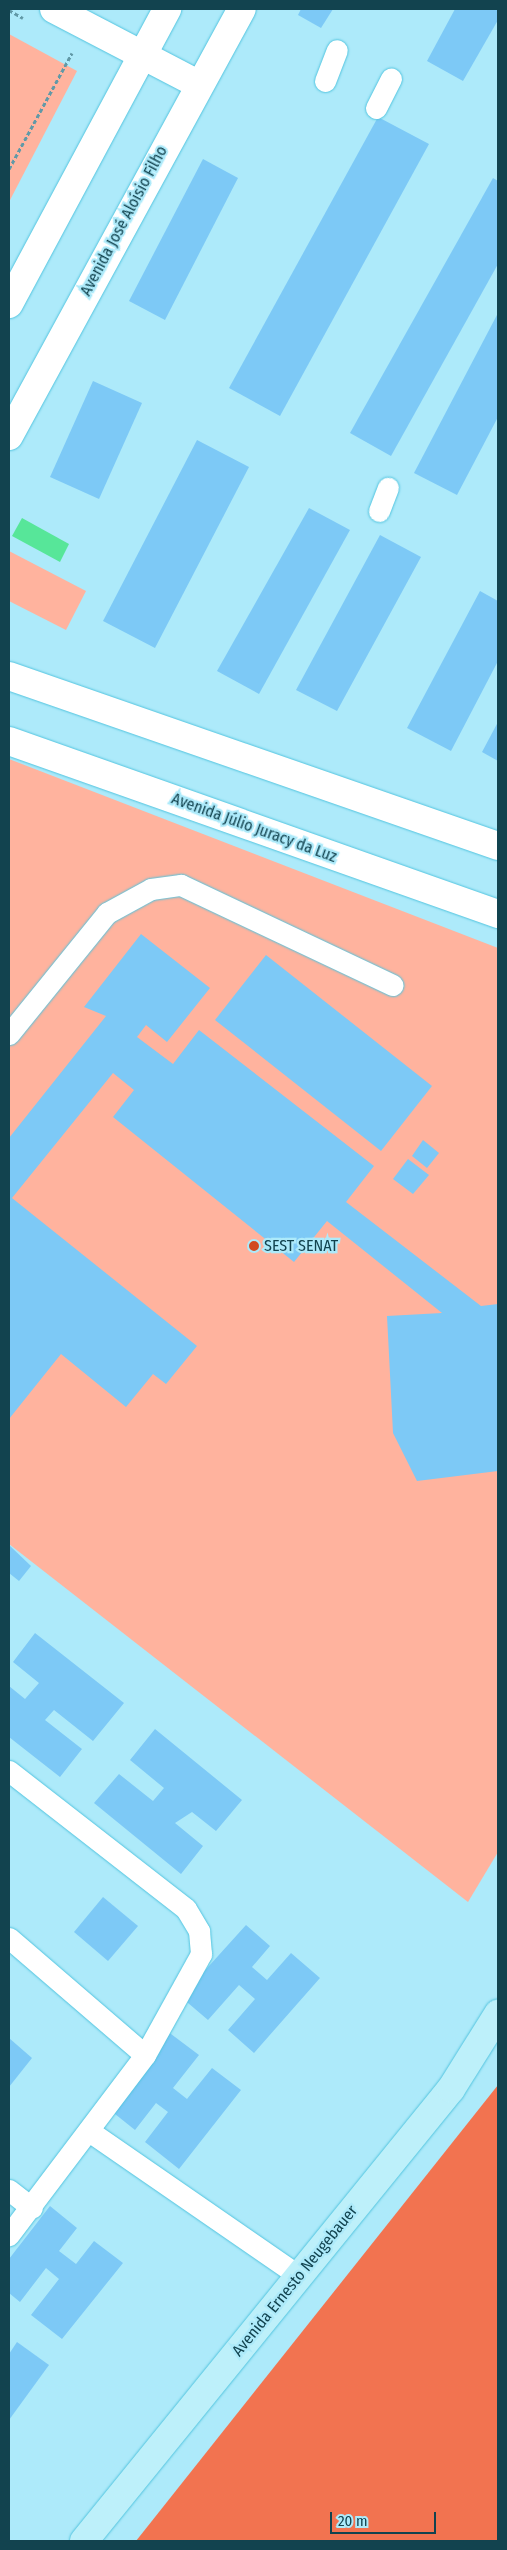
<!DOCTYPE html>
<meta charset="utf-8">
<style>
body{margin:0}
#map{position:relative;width:507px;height:2550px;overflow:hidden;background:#adeafa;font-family:"Fira Sans Condensed",sans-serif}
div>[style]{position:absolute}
.green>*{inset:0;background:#ffb39e}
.forest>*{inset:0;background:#f27350}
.water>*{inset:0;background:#57e699}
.building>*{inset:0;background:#7dc9f6}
.path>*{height:3px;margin-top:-1.5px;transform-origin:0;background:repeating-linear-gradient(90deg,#6199a7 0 4px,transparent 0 6.5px)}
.roads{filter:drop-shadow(0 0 1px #52c4df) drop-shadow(0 0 1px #52c4df)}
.service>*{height:21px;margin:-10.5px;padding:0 10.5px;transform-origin:10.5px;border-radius:10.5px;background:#fff}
.minor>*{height:28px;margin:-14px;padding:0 14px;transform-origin:14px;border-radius:14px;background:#fff}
.tertiary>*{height:28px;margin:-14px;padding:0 14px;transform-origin:14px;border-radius:14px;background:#fff}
.secondary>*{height:28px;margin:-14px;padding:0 14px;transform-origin:14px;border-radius:14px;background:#bdf0fa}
.dots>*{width:14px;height:14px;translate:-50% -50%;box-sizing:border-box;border:2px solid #adeafa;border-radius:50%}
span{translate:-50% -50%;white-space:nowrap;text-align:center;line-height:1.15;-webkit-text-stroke:4.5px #adeafa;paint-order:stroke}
.street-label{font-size:16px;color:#12434f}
.poi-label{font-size:16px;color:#12434f}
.left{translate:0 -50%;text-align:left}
.frame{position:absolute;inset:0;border:10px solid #12434f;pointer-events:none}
.scale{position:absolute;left:330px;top:2512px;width:106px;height:22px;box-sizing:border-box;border:2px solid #12434f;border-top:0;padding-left:6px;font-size:15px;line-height:18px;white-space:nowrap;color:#12434f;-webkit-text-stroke:4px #adeafa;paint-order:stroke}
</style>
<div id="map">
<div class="green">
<div style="clip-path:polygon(9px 34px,77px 71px,9px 202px)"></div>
<div style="clip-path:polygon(9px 551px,86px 591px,66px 630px,9px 601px)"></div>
<div style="clip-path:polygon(9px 759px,498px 948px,498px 1852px,468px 1902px,9px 1544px)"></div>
</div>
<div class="forest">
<div style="clip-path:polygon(498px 2085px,498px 2541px,136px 2541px)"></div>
</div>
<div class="water">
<div style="clip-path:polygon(22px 518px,69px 544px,60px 562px,12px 536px)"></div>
</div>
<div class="building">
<div style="clip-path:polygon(301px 9px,333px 9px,321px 28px,298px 15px)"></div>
<div style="clip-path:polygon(455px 9px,498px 9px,498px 20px,463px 81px,427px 61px)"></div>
<div style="clip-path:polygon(378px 117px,429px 144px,280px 416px,229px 388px)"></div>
<div style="clip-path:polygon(203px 159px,238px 178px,165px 320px,129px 301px)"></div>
<div style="clip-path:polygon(493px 178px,498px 181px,498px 264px,391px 456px,350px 433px)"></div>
<div style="clip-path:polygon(498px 313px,498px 417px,457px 495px,414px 473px)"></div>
<div style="clip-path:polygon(93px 381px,142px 403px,99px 499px,50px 477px)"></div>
<div style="clip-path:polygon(197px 440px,249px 467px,155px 648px,103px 621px)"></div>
<div style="clip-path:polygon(309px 508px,350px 530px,259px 694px,217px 671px)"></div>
<div style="clip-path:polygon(380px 535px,421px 557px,337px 711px,296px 690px)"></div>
<div style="clip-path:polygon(480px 591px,498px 601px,498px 661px,451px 751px,407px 728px)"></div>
<div style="clip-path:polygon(498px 722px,498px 761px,482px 752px)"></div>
<div style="clip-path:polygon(141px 934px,210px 988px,167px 1042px,146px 1025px,137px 1037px,173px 1064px,199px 1030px,374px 1166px,346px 1202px,481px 1306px,498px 1304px,498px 1471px,417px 1481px,393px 1433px,387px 1316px,442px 1313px,327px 1221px,294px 1262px,113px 1117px,134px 1090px,113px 1073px,12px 1198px,197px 1346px,166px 1384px,153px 1374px,126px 1407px,61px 1354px,9px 1419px,9px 1138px,106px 1016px,84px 1007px)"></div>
<div style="clip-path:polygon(266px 955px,432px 1086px,381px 1151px,215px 1020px)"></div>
<div style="clip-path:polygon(423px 1140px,439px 1153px,427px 1168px,412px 1156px)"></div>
<div style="clip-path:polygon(408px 1159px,429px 1175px,413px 1194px,393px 1179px)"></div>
<div style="clip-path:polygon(9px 1545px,31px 1566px,19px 1581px,9px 1573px)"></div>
<div style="clip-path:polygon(35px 1633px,124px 1703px,93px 1741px,54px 1710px,45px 1720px,82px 1749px,60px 1777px,9px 1737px,9px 1686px,25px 1699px,39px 1683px,13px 1662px)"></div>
<div style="clip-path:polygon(155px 1729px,242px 1800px,216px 1831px,192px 1812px,175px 1823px,203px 1846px,181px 1874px,94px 1803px,119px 1774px,153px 1801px,164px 1788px,130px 1760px)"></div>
<div style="clip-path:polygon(103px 1897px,138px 1926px,108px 1961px,74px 1932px)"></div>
<div style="clip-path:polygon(246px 1925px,270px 1946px,252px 1967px,267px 1980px,291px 1953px,320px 1978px,254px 2053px,228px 2030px,255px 1999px,239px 1985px,208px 2020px,181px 1997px)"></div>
<div style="clip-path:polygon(167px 2031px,199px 2055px,173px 2088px,187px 2099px,212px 2068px,241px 2090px,179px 2169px,145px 2142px,168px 2112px,156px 2103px,135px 2130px,110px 2110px)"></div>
<div style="clip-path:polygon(9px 2038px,32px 2058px,9px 2087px)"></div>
<div style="clip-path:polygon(50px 2206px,77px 2228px,59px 2251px,76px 2264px,94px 2241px,123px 2263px,62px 2339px,31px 2315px,59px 2279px,46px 2268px,20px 2302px,9px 2293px,9px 2259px)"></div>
<div style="clip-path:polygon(17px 2342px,49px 2365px,9px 2420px,9px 2354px)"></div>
</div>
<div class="path">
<div style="left:9px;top:10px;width:16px;rotate:30deg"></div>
<div style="left:9px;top:169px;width:132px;rotate:-61.5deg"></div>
</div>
<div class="roads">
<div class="service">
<div style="left:325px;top:81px;width:33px;rotate:-69deg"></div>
<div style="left:376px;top:108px;width:33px;rotate:-63deg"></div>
<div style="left:379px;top:511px;width:25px;rotate:-69deg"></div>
<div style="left:9px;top:1034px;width:156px;rotate:-51deg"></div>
<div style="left:107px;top:913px;width:50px;rotate:-28.6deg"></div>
<div style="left:151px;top:889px;width:30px;rotate:-8deg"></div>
<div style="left:181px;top:885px;width:234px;rotate:25.3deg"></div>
<div style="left:9px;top:1771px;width:224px;rotate:37.9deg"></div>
<div style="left:186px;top:1909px;width:26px;rotate:59deg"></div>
<div style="left:199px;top:1931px;width:23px;rotate:85deg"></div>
<div style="left:201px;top:1954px;width:115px;rotate:119deg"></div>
<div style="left:145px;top:2055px;width:226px;rotate:127.1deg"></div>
<div style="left:9px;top:1938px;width:179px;rotate:40.7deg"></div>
<div style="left:89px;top:2131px;width:255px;rotate:34.6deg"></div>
<div style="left:9px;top:2190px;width:29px;rotate:38deg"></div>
</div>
<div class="minor">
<div style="left:54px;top:9px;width:162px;rotate:27.5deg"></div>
</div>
<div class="tertiary">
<div style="left:9px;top:304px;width:335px;rotate:-61.8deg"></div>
<div style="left:9px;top:436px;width:486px;rotate:-61.4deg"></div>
<div style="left:9px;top:676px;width:518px;rotate:19.17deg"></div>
<div style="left:9px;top:741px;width:519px;rotate:19.48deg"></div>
</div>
<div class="secondary">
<div style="left:84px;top:2541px;width:582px;rotate:-50.93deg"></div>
<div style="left:451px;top:2089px;width:89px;rotate:-57.9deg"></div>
</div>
</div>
<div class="dots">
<div style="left:254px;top:1246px;background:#d24921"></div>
</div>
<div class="street-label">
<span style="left:124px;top:221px;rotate:-62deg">Avenida José Aloísio Filho</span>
<span style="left:254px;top:828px;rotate:20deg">Avenida Júlio Juracy da Luz</span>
<span style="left:295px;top:2281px;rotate:-51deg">Avenida Ernesto Neugebauer</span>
</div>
<div class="poi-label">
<span class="left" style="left:264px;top:1246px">SEST SENAT</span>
</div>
<div class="frame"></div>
<div class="scale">20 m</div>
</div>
